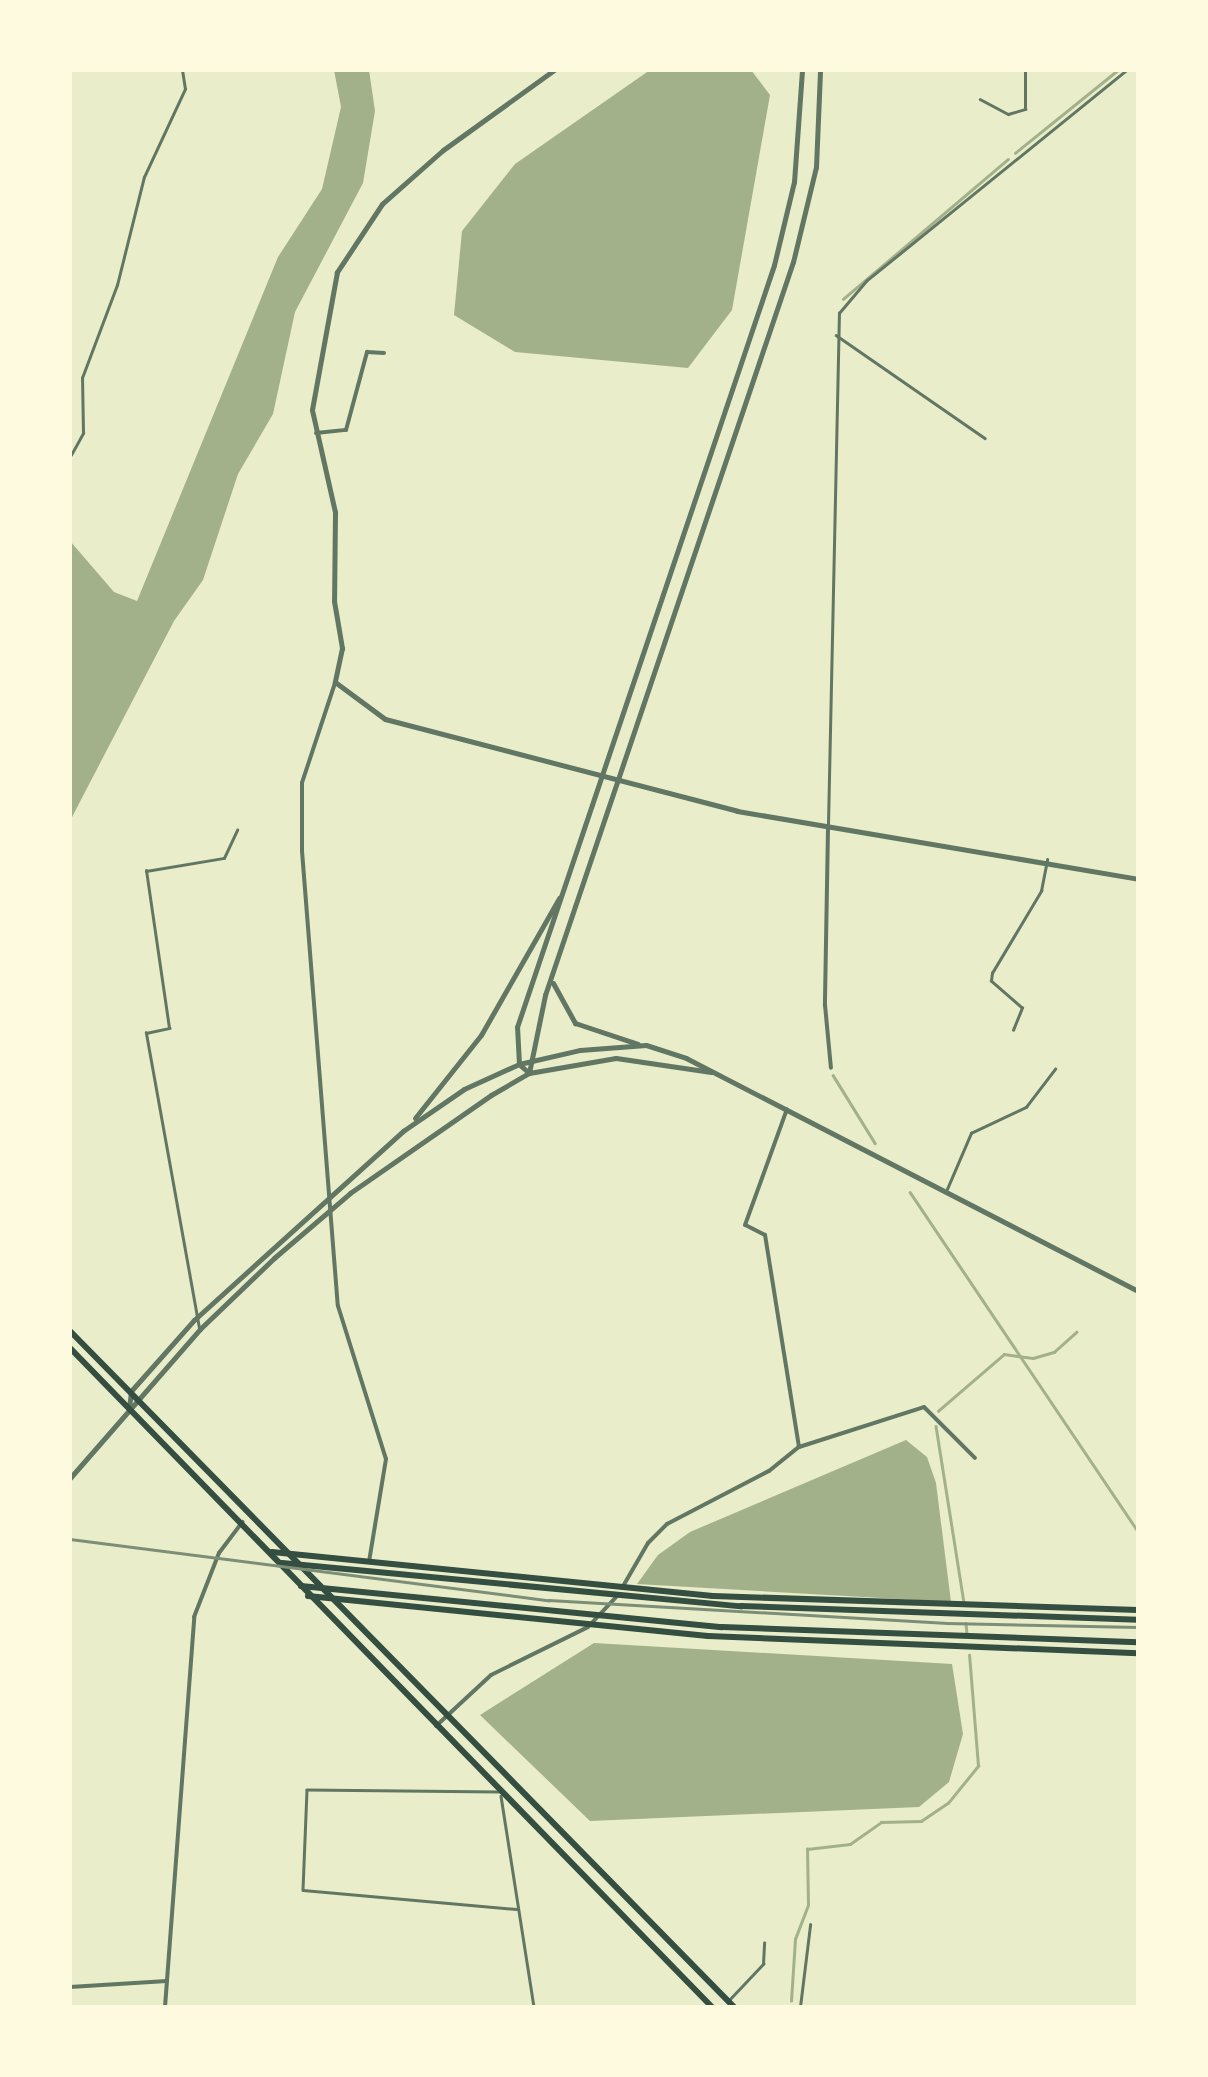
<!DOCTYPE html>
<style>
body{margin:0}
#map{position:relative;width:1208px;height:2077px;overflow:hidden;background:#e9edc9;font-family:Montserrat,sans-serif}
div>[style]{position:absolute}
.water>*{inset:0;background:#a3b18a}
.stream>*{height:2.5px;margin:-1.25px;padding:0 1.25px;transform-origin:1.25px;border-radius:1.25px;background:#a3b18a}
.service>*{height:2.5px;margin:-1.25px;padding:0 1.25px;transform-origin:1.25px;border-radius:1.25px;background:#617663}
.minor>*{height:4px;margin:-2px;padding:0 2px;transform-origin:2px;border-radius:2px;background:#617663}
.tertiary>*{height:5px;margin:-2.5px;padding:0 2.5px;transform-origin:2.5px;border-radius:2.5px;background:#617663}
.primary>*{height:6px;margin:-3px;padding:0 3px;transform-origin:3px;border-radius:3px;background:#344e41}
.rail>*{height:2.5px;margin:-1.25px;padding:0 1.25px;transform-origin:1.25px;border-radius:1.25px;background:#7c8e77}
span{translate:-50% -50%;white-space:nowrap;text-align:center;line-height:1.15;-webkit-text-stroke:8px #fefae0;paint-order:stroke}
.frame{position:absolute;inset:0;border:72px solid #fefae0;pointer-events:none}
</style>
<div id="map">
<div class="water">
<div style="clip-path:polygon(334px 70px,369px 70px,375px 111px,363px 183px,295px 312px,273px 414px,238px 474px,203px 580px,174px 621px,70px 821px,70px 541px,114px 592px,137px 601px,278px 257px,322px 189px,341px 107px)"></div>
<div style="clip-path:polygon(650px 70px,751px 70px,770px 95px,732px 310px,688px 368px,515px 352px,454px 315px,462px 231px,515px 164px)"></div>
<div style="clip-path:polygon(906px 1440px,927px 1457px,936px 1483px,951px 1602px,637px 1584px,658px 1555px,690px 1532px)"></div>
<div style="clip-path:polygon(594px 1643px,952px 1664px,963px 1734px,949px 1782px,919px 1807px,590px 1821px,480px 1715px)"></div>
</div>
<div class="stream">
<div style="left:1015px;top:153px;width:132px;rotate:-38.9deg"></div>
<div style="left:843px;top:299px;width:216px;rotate:-40.3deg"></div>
<div style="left:833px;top:1075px;width:80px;rotate:58.3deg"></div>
<div style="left:910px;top:1192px;width:409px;rotate:56.1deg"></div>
<div style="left:938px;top:1411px;width:87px;rotate:-40.8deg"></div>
<div style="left:1004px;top:1354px;width:29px;rotate:8deg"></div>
<div style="left:1033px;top:1358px;width:22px;rotate:-16deg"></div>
<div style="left:1054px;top:1352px;width:30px;rotate:-42deg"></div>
<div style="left:936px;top:1426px;width:178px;rotate:81deg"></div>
<div style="left:966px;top:1623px;width:11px;rotate:85deg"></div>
<div style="left:791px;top:2001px;width:62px;rotate:-86.3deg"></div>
<div style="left:795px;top:1939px;width:36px;rotate:-69deg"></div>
<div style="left:808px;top:1905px;width:56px;rotate:-91deg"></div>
<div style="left:807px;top:1849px;width:43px;rotate:-6.6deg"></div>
<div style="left:850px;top:1844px;width:38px;rotate:-35deg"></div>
<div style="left:881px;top:1822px;width:40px;rotate:-1.4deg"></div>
<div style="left:921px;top:1821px;width:32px;rotate:-34deg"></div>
<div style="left:948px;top:1803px;width:48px;rotate:-51deg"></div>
<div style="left:978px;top:1766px;width:111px;rotate:-94.6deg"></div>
</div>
<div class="service">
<div style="left:980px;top:99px;width:32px;rotate:28deg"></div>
<div style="left:1008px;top:114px;width:18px;rotate:-16deg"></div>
<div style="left:1025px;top:109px;width:39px;rotate:-90deg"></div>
<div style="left:836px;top:335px;width:181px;rotate:34.7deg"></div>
<div style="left:71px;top:455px;width:25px;rotate:-61deg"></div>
<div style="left:83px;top:433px;width:55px;rotate:-91deg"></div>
<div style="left:82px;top:378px;width:99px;rotate:-69.4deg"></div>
<div style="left:117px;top:285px;width:111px;rotate:-76deg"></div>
<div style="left:144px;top:177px;width:97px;rotate:-65deg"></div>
<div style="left:185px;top:89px;width:19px;rotate:-99deg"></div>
<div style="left:828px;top:824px;width:511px;rotate:-88.77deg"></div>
<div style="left:839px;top:313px;width:42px;rotate:-49.8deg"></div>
<div style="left:866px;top:281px;width:336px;rotate:-39deg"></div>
<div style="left:1013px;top:1030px;width:24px;rotate:-68deg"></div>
<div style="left:1022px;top:1008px;width:41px;rotate:-138.9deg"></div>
<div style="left:991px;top:981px;width:8px;rotate:-83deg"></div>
<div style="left:992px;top:973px;width:96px;rotate:-59.1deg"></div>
<div style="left:1041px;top:891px;width:32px;rotate:-79deg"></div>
<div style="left:947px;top:1189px;width:61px;rotate:-66.8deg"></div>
<div style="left:971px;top:1133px;width:61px;rotate:-25.3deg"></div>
<div style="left:1026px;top:1107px;width:48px;rotate:-52.7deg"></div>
<div style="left:199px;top:1328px;width:300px;rotate:-100.2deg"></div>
<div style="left:146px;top:1033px;width:24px;rotate:-12deg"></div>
<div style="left:169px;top:1028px;width:159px;rotate:-98.3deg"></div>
<div style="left:146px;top:871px;width:79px;rotate:-9.5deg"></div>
<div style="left:224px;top:858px;width:31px;rotate:-65deg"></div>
<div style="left:499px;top:1792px;width:192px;rotate:-179.4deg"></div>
<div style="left:307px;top:1790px;width:100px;rotate:92.3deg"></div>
<div style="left:303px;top:1890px;width:214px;rotate:5.1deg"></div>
<div style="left:501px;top:1796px;width:214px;rotate:81.1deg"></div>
<div style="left:729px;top:2000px;width:50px;rotate:-46.6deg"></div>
<div style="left:763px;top:1964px;width:21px;rotate:-87deg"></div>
<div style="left:800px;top:2007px;width:83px;rotate:-83deg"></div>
</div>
<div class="minor">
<div style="left:316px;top:433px;width:30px;rotate:-6deg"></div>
<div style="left:346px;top:430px;width:81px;rotate:-74.9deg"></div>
<div style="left:367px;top:352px;width:17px;rotate:3deg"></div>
<div style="left:335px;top:683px;width:105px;rotate:108.3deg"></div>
<div style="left:302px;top:783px;width:68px;rotate:90deg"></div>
<div style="left:302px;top:851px;width:456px;rotate:85.5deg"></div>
<div style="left:338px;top:1306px;width:160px;rotate:72.6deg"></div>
<div style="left:386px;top:1459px;width:104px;rotate:99.4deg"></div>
<div style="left:828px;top:828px;width:177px;rotate:91deg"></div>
<div style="left:825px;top:1005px;width:63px;rotate:84.6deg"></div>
<div style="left:799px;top:1447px;width:131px;rotate:-17.7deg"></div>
<div style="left:924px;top:1407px;width:72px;rotate:45deg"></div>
<div style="left:622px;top:1588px;width:52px;rotate:-60deg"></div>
<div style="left:648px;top:1543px;width:27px;rotate:-45deg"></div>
<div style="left:667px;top:1524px;width:115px;rotate:-27.5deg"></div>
<div style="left:769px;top:1471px;width:38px;rotate:-39deg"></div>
<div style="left:799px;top:1447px;width:215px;rotate:-99.1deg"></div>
<div style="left:765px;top:1235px;width:22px;rotate:-153deg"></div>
<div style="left:745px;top:1225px;width:123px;rotate:-70.1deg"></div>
<div style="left:436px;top:1726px;width:75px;rotate:-42.8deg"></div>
<div style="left:491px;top:1675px;width:108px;rotate:-26.3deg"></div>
<div style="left:588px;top:1627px;width:42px;rotate:-46.9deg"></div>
<div style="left:70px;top:1987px;width:97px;rotate:-3.5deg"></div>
<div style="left:165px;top:2007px;width:391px;rotate:-85.7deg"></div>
<div style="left:194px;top:1617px;width:69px;rotate:-68.7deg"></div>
<div style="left:219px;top:1553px;width:39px;rotate:-53deg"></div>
</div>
<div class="tertiary">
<div style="left:554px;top:70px;width:137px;rotate:144.2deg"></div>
<div style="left:443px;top:150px;width:81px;rotate:138.5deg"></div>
<div style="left:382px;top:204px;width:82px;rotate:123.5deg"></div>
<div style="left:337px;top:272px;width:140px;rotate:100.3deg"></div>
<div style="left:312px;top:410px;width:105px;rotate:77.3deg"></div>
<div style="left:335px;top:512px;width:89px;rotate:90.6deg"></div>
<div style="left:334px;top:601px;width:48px;rotate:80.3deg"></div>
<div style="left:342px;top:648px;width:35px;rotate:102deg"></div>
<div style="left:335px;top:682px;width:62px;rotate:36.5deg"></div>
<div style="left:385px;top:719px;width:364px;rotate:14.6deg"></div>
<div style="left:737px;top:811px;width:407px;rotate:9.6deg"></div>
<div style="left:553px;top:983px;width:46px;rotate:61.2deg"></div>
<div style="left:575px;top:1023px;width:66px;rotate:18.4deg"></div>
<div style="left:529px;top:1073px;width:13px;rotate:-138deg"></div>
<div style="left:519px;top:1064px;width:37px;rotate:-93deg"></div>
<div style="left:517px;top:1027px;width:804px;rotate:-71.36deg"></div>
<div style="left:774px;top:265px;width:85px;rotate:-76.5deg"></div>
<div style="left:794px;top:182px;width:112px;rotate:-85.9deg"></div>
<div style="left:529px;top:1073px;width:80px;rotate:-78.4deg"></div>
<div style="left:545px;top:995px;width:774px;rotate:-71.31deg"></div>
<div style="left:793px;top:262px;width:98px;rotate:-76.4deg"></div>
<div style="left:816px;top:167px;width:97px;rotate:-87.6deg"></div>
<div style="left:415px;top:1118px;width:106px;rotate:-51.5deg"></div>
<div style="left:481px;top:1035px;width:158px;rotate:-60.3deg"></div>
<div style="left:129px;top:1408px;width:17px;rotate:-83deg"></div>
<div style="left:131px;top:1391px;width:95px;rotate:-48.4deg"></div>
<div style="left:194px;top:1320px;width:282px;rotate:-42.1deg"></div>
<div style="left:403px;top:1131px;width:74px;rotate:-34.5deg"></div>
<div style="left:464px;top:1089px;width:60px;rotate:-24.4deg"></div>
<div style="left:519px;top:1064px;width:63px;rotate:-12.9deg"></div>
<div style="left:580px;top:1050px;width:66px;rotate:-4.3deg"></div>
<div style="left:646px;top:1045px;width:42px;rotate:18deg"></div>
<div style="left:686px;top:1058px;width:509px;rotate:27.27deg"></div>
<div style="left:70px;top:1478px;width:198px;rotate:-48.9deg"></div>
<div style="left:200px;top:1329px;width:103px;rotate:-43.8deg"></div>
<div style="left:274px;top:1258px;width:100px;rotate:-40.5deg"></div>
<div style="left:350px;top:1193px;width:172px;rotate:-34.8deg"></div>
<div style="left:491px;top:1095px;width:44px;rotate:-30.1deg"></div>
<div style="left:529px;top:1073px;width:88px;rotate:-9.8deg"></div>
<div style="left:616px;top:1058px;width:96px;rotate:8.4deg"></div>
</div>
<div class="primary">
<div style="left:70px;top:1331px;width:948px;rotate:45.51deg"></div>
<div style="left:70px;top:1348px;width:920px;rotate:45.75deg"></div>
<div style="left:272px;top:1552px;width:443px;rotate:5.7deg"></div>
<div style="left:713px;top:1596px;width:425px;rotate:1.9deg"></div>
<div style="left:282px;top:1563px;width:461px;rotate:5.4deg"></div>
<div style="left:741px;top:1606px;width:397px;rotate:2deg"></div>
<div style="left:301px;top:1586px;width:423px;rotate:5.6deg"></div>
<div style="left:722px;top:1627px;width:416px;rotate:2.1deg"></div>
<div style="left:308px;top:1596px;width:402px;rotate:5.7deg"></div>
<div style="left:708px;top:1636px;width:430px;rotate:2.3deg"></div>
</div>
<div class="rail">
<div style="left:70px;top:1539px;width:483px;rotate:7.3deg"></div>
<div style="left:549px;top:1600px;width:399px;rotate:3.3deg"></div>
<div style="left:947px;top:1623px;width:191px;rotate:1.2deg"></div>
</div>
<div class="frame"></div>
</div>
